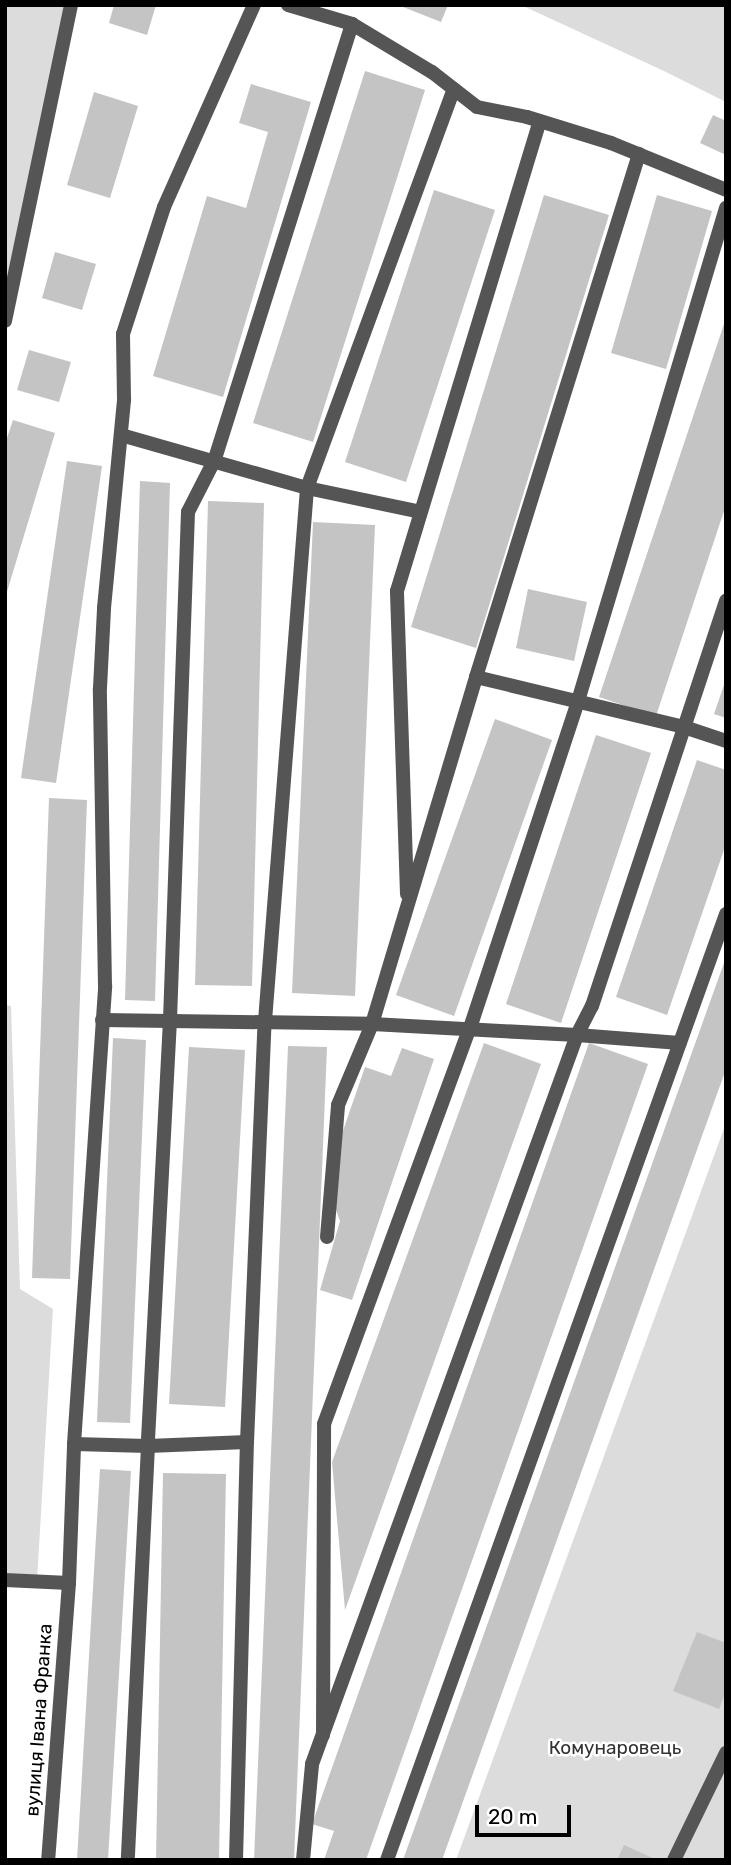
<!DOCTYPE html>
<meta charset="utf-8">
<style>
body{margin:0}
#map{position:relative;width:731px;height:1865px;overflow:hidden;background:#fff;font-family:Rubik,sans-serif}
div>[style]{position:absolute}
.green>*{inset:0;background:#dcdcdc}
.building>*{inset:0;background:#c4c4c4}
.lane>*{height:14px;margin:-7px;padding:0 7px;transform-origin:7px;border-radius:7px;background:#555}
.street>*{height:14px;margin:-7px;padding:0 7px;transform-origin:7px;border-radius:7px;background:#555}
span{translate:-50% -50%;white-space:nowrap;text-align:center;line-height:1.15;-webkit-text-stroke:5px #fff;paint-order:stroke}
.street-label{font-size:19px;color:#000}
.park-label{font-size:19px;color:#333}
.frame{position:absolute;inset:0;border:7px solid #000;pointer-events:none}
.scale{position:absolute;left:475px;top:1805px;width:96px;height:32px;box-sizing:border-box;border:4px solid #000;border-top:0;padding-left:9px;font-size:21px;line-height:24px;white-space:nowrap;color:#000;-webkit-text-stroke:5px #fff;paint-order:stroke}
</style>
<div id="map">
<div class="green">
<div style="clip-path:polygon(5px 5px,74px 5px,5px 325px)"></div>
<div style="clip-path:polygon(521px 5px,726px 5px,726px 102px,664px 71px)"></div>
<div style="clip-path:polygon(5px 1005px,11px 1006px,20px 1289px,53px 1309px,37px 1581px,5px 1580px)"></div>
<div style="clip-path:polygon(726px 1123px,726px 1860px,456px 1860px)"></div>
</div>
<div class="building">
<div style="clip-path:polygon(114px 5px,156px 5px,147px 35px,109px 23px)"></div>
<div style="clip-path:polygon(398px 5px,448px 5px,441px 22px)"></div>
<div style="clip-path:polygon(365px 71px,425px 90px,313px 442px,253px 423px)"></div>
<div style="clip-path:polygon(251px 84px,311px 102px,223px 397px,153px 376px,207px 196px,246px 208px,268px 132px,239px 123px)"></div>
<div style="clip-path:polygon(94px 92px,138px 106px,110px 198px,67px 185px)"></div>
<div style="clip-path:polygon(713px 115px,726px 121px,726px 155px,700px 143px)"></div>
<div style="clip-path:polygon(434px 190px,495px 210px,406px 482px,345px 462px)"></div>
<div style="clip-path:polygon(544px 195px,609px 215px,476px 648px,411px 627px)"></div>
<div style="clip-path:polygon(657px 195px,712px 211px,666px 369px,611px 353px)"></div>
<div style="clip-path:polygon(55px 252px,96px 264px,82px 310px,42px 298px)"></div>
<div style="clip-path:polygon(726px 318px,726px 505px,656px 716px,599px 697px)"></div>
<div style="clip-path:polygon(29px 350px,71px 362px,59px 402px,17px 390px)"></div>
<div style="clip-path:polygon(13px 420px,55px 433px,6px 595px,5px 444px)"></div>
<div style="clip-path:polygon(67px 461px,102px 466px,56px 783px,21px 778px)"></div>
<div style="clip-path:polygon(140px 481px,170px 483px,155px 1001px,125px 1000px)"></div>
<div style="clip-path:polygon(208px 501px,264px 503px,252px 986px,195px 985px)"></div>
<div style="clip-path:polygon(313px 522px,375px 525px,355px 996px,292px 993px)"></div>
<div style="clip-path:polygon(528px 589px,587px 602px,574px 661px,516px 648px)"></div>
<div style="clip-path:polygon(725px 682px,726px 682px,726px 718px,714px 714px)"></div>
<div style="clip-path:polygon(495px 719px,552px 740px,454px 1016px,396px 995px)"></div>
<div style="clip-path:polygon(596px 735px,651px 753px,561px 1023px,506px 1004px)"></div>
<div style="clip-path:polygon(697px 760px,726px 770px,726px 844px,667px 1015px,616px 997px)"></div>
<div style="clip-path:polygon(49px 798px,87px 800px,70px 1279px,32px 1278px)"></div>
<div style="clip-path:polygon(725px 960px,726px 1069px,442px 1860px,403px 1860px)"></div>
<div style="clip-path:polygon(113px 1038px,146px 1040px,130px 1423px,97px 1422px)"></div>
<div style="clip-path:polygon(484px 1043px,541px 1064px,345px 1610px,332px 1462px)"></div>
<div style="clip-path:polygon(589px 1043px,648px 1064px,366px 1860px,324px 1860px,334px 1831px,312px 1824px)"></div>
<div style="clip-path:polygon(288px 1046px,327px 1047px,294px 1860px,254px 1860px)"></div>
<div style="clip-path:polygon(189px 1047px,245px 1050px,225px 1407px,169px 1404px)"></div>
<div style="clip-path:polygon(402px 1048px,434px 1059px,352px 1300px,320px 1290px,340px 1221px,332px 1199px,336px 1151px,365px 1067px,391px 1076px)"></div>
<div style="clip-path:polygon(100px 1469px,131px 1471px,108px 1860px,77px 1860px)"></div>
<div style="clip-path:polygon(163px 1473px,226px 1474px,219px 1860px,156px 1860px)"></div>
<div style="clip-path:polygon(697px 1632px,726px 1643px,726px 1691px,719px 1709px,673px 1691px)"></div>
<div style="clip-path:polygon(624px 1845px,657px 1860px,617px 1860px)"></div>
</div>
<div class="lane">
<div style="left:288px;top:5px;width:67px;rotate:16.5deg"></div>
<div style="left:352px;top:24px;width:93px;rotate:31deg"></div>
<div style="left:432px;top:72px;width:57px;rotate:37.9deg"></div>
<div style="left:477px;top:107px;width:51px;rotate:11.3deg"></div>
<div style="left:527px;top:117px;width:88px;rotate:17.2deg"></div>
<div style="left:611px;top:143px;width:124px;rotate:22.2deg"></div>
<div style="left:352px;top:24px;width:458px;rotate:107.5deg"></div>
<div style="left:214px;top:461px;width:57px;rotate:117deg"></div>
<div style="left:188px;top:512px;width:508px;rotate:92.03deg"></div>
<div style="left:170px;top:1020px;width:427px;rotate:93deg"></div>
<div style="left:148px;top:1446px;width:99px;rotate:-2.3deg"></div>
<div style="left:247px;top:1442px;width:421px;rotate:-87.6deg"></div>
<div style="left:265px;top:1021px;width:535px;rotate:-85.49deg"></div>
<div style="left:307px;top:488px;width:425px;rotate:-69.8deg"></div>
<div style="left:5px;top:321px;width:323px;rotate:-78.2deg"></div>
<div style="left:121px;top:435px;width:193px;rotate:15.9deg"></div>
<div style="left:307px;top:488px;width:116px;rotate:11.9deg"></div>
<div style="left:476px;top:677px;width:548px;rotate:-72.69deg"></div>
<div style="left:407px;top:894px;width:303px;rotate:-91.9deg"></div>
<div style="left:397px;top:591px;width:491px;rotate:-73.1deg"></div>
<div style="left:102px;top:1020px;width:270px;rotate:0.8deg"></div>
<div style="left:372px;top:1024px;width:205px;rotate:3.1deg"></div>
<div style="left:577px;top:1035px;width:33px;rotate:-63deg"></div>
<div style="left:592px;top:1006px;width:427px;rotate:-71.7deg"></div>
<div style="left:327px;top:1237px;width:132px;rotate:-85.2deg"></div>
<div style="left:338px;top:1105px;width:88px;rotate:-67.2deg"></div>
<div style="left:372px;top:1024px;width:362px;rotate:-73.3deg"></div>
<div style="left:476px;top:677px;width:214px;rotate:13.5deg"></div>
<div style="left:684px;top:727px;width:44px;rotate:18.4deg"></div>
<div style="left:74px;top:1444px;width:74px;rotate:1.5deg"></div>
<div style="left:148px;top:1446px;width:414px;rotate:92.8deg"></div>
<div style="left:69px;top:1583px;width:139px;rotate:-87.9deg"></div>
<div style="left:74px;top:1444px;width:459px;rotate:-86.1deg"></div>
<div style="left:105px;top:986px;width:298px;rotate:-91deg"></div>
<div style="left:100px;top:688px;width:80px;rotate:-87.1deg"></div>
<div style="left:104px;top:608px;width:210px;rotate:-84.5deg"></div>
<div style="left:124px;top:399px;width:65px;rotate:-90.9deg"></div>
<div style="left:123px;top:334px;width:133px;rotate:-72.1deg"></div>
<div style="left:164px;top:207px;width:221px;rotate:-66deg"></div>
<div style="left:323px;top:1735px;width:311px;rotate:-89.8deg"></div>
<div style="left:324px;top:1424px;width:422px;rotate:-69.8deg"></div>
<div style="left:470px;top:1028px;width:344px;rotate:-71.7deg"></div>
<div style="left:578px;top:701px;width:515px;rotate:-73.29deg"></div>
<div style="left:236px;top:1860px;width:418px;rotate:-88.5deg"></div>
<div style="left:303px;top:1860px;width:96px;rotate:-84.6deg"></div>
<div style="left:312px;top:1764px;width:776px;rotate:-70.02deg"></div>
<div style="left:577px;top:1035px;width:103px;rotate:4.4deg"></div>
<div style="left:387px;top:1860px;width:1005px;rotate:-70.28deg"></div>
<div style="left:674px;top:1860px;width:119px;rotate:-64.1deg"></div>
</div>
<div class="street">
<div style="left:5px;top:1580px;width:64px;rotate:2.7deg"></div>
<div style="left:69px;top:1583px;width:278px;rotate:94.3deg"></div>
</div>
<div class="street-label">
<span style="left:39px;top:1720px;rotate:-86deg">вулиця Івана Франка</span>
</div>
<div class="park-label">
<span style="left:615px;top:1748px">Комунаровець</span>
</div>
<div class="frame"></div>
<div class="scale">20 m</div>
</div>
